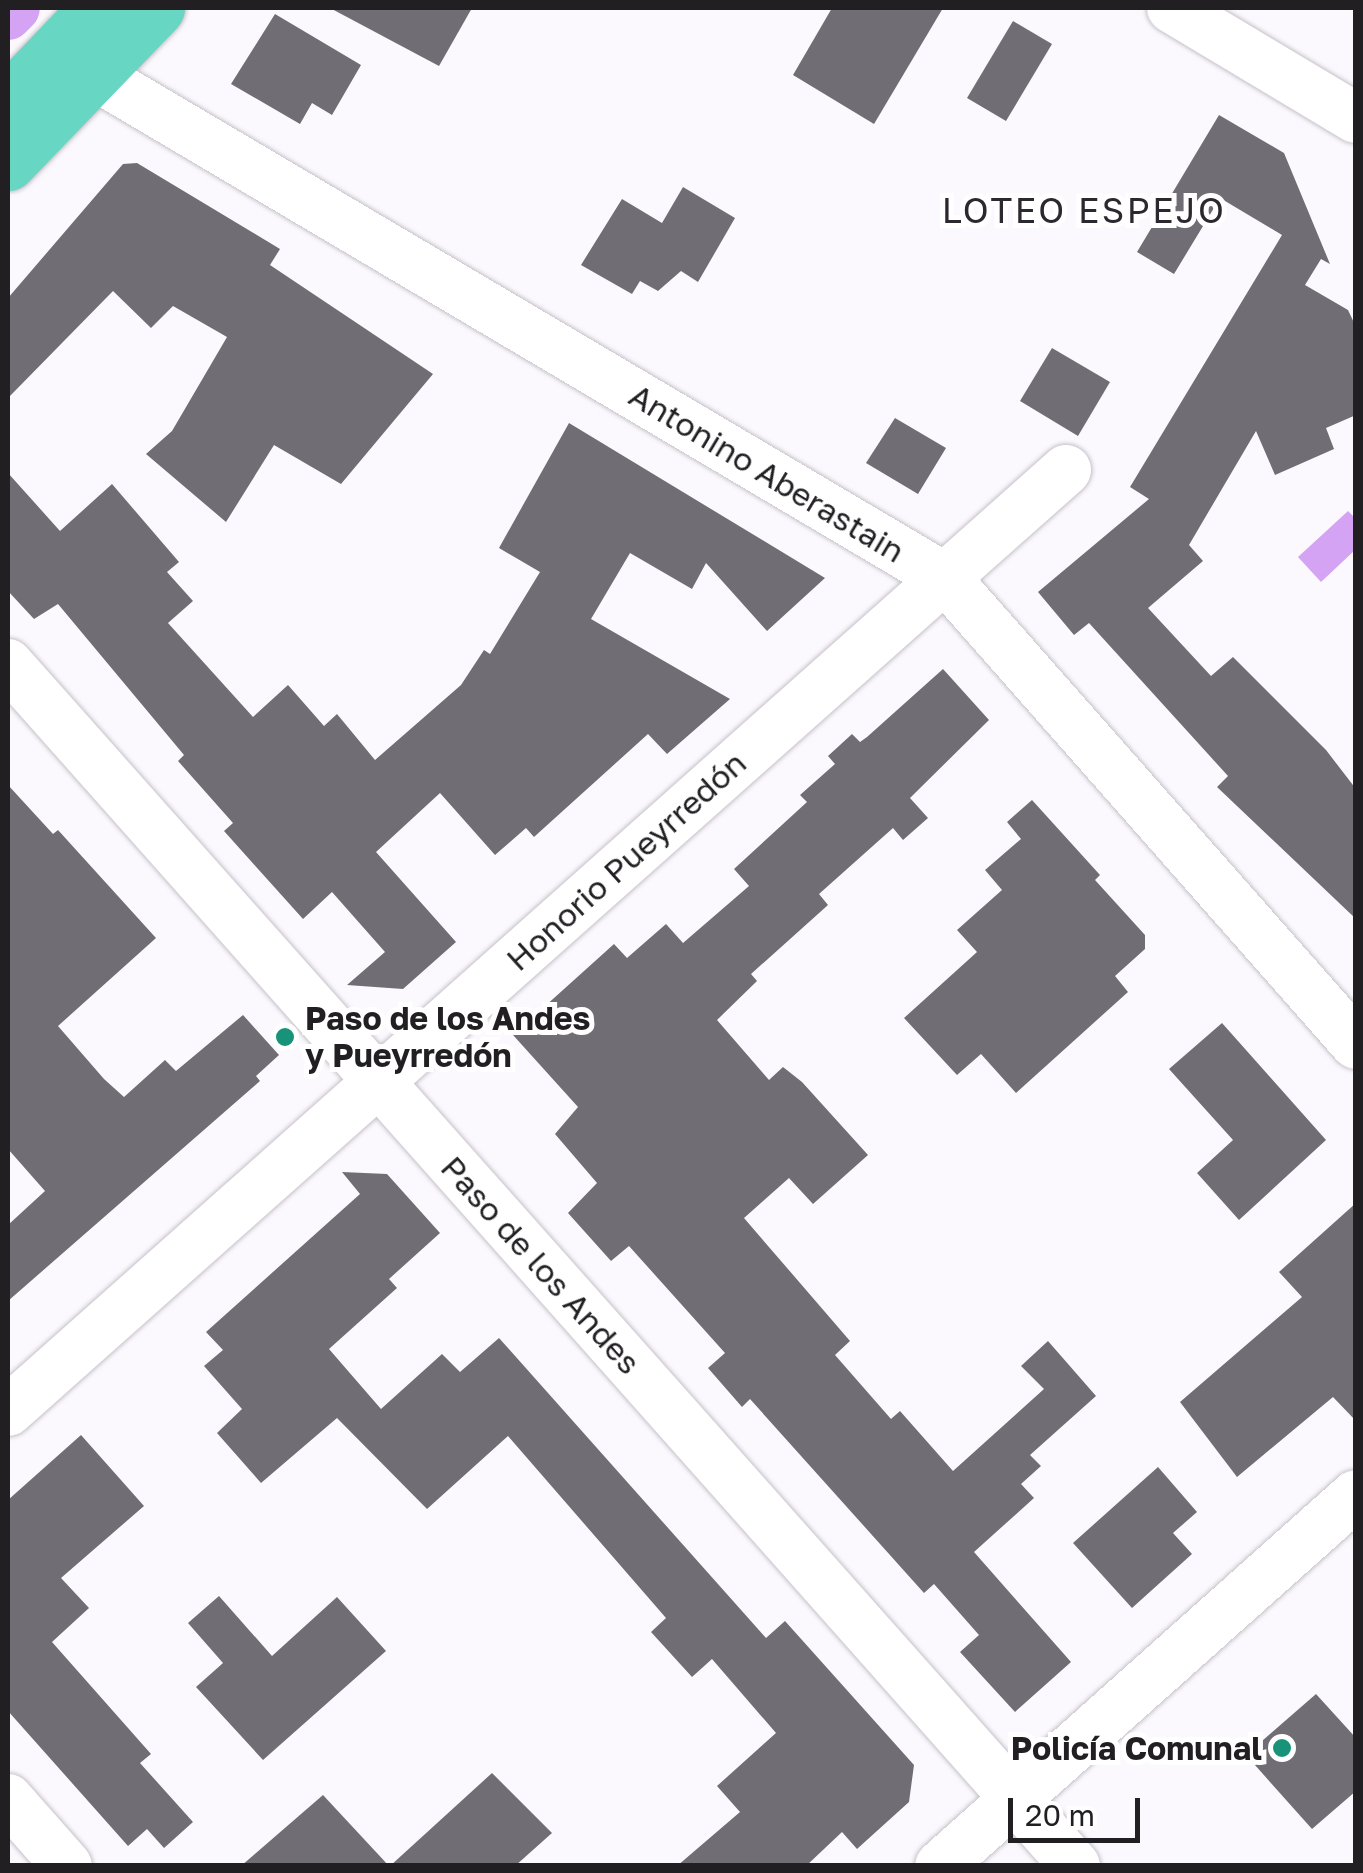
<!DOCTYPE html>
<meta charset="utf-8">
<style>
body{margin:0}
#map{position:relative;width:1363px;height:1873px;overflow:hidden;background:#fcf9fe;font-family:"Golos Text",sans-serif}
div>[style]{position:absolute}
.water>*{inset:0;background:#d4a3f3}
.canal>*{height:48px;margin:-24px;padding:0 24px;transform-origin:24px;border-radius:24px;background:#d4a3f3}
.building>*{inset:0;background:#716d74}
.roads{filter:drop-shadow(0 0 2px #c6c1c9) drop-shadow(0 0 2px #c6c1c9)}
.minor>*{height:50px;margin:-25px;padding:0 25px;transform-origin:25px;border-radius:25px;background:#fff}
.major>*{height:55px;margin:-27.5px;padding:0 27.5px;transform-origin:27.5px;border-radius:27.5px;background:#67d7c3}
.dots>*{width:28px;height:28px;translate:-50% -50%;box-sizing:border-box;border:5px solid #fff;border-radius:50%}
span{translate:-50% -50%;white-space:nowrap;text-align:center;line-height:1.15;-webkit-text-stroke:10px #fff;paint-order:stroke}
.street-label{font-size:32px;color:#211f22}
.poi-label{font-size:32px;color:#211f22;font-weight:700}
.left{translate:0 -50%;text-align:left}
.right{translate:-100% -50%;text-align:right}
.neighbourhood-label{font-size:35px;color:#2c282f;letter-spacing:2.5px}
.frame{position:absolute;inset:0;border:10px solid #211f22;pointer-events:none}
.scale{position:absolute;left:1008px;top:1798px;width:132px;height:45px;box-sizing:border-box;border:5px solid #211f22;border-top:0;padding-left:12px;font-size:30px;line-height:35px;white-space:nowrap;color:#211f22;-webkit-text-stroke:8px #fff;paint-order:stroke}
</style>
<div id="map">
<div class="water">
<div style="clip-path:polygon(1348px 511px,1355px 518px,1355px 550px,1321px 582px,1298px 557px)"></div>
</div>
<div class="canal">
<div style="left:8px;top:16px;width:11px;rotate:-45deg"></div>
</div>
<div class="building">
<div style="clip-path:polygon(330px 8px,472px 8px,439px 66px)"></div>
<div style="clip-path:polygon(832px 8px,943px 8px,874px 124px,793px 75px)"></div>
<div style="clip-path:polygon(275px 14px,361px 65px,332px 115px,312px 103px,300px 124px,231px 84px)"></div>
<div style="clip-path:polygon(1013px 21px,1052px 44px,1006px 121px,967px 98px)"></div>
<div style="clip-path:polygon(1219px 115px,1284px 153px,1330px 264px,1321px 259px,1305px 285px,1348px 310px,1356px 327px,1356px 415px,1326px 428px,1334px 449px,1275px 475px,1256px 431px,1189px 545px,1203px 561px,1148px 608px,1211px 676px,1233px 657px,1326px 750px,1356px 789px,1356px 919px,1217px 787px,1228px 776px,1089px 623px,1074px 635px,1038px 592px,1149px 499px,1130px 487px,1282px 235px,1220px 198px,1174px 274px,1137px 252px)"></div>
<div style="clip-path:polygon(137px 163px,280px 249px,270px 265px,433px 374px,341px 484px,274px 445px,226px 522px,146px 454px,172px 431px,227px 337px,173px 306px,151px 328px,113px 291px,8px 398px,8px 298px,123px 164px)"></div>
<div style="clip-path:polygon(683px 187px,735px 218px,698px 282px,681px 271px,658px 291px,640px 281px,632px 294px,581px 265px,622px 199px,662px 223px)"></div>
<div style="clip-path:polygon(1052px 348px,1110px 382px,1078px 436px,1020px 401px)"></div>
<div style="clip-path:polygon(895px 418px,946px 448px,918px 494px,866px 463px)"></div>
<div style="clip-path:polygon(569px 423px,825px 578px,767px 631px,706px 563px,692px 589px,630px 553px,591px 619px,730px 699px,667px 754px,648px 734px,534px 837px,526px 828px,495px 855px,440px 793px,376px 852px,456px 942px,403px 989px,347px 985px,385px 952px,332px 892px,303px 919px,224px 831px,233px 823px,178px 761px,184px 755px,58px 604px,34px 619px,8px 591px,8px 473px,60px 531px,112px 484px,179px 562px,167px 572px,193px 601px,168px 623px,253px 717px,288px 685px,324px 726px,337px 714px,375px 760px,461px 685px,484px 650px,490px 654px,540px 572px,499px 548px)"></div>
<div style="clip-path:polygon(943px 669px,989px 720px,910px 798px,928px 818px,903px 840px,893px 828px,819px 894px,828px 905px,751px 974px,757px 981px,717px 1020px,769px 1080px,783px 1067px,802px 1082px,868px 1155px,813px 1204px,789px 1178px,744px 1218px,850px 1341px,835px 1355px,891px 1419px,900px 1411px,953px 1471px,1044px 1389px,1021px 1366px,1048px 1341px,1096px 1396px,1030px 1455px,1041px 1466px,1021px 1484px,1034px 1498px,974px 1552px,1071px 1662px,1015px 1712px,960px 1652px,979px 1635px,934px 1584px,924px 1593px,750px 1399px,742px 1407px,708px 1368px,725px 1353px,629px 1246px,611px 1261px,568px 1213px,597px 1183px,555px 1134px,578px 1107px,513px 1035px,614px 944px,627px 958px,666px 924px,683px 943px,749px 886px,734px 869px,807px 802px,800px 795px,835px 764px,828px 756px,852px 734px,860px 742px,867px 737px)"></div>
<div style="clip-path:polygon(8px 785px,53px 834px,58px 830px,156px 938px,58px 1026px,104px 1079px,124px 1097px,165px 1060px,176px 1071px,243px 1015px,279px 1055px,256px 1076px,260px 1081px,8px 1301px,8px 1225px,45px 1191px,8px 1149px)"></div>
<div style="clip-path:polygon(1032px 800px,1100px 875px,1095px 880px,1145px 935px,1145px 949px,1115px 976px,1128px 992px,1016px 1093px,981px 1054px,957px 1075px,904px 1018px,977px 952px,957px 930px,1002px 890px,985px 870px,1021px 839px,1007px 822px)"></div>
<div style="clip-path:polygon(1222px 1023px,1326px 1140px,1239px 1220px,1197px 1173px,1233px 1140px,1169px 1069px)"></div>
<div style="clip-path:polygon(342px 1172px,387px 1174px,440px 1233px,389px 1279px,397px 1288px,329px 1349px,381px 1409px,442px 1354px,460px 1372px,499px 1338px,766px 1638px,785px 1621px,914px 1765px,909px 1802px,857px 1849px,842px 1832px,806px 1866px,677px 1866px,740px 1812px,717px 1786px,776px 1733px,712px 1659px,692px 1677px,651px 1632px,666px 1618px,508px 1436px,427px 1509px,337px 1418px,261px 1483px,217px 1433px,242px 1409px,204px 1366px,223px 1350px,206px 1332px,360px 1194px)"></div>
<div style="clip-path:polygon(1356px 1203px,1356px 1421px,1333px 1397px,1237px 1477px,1180px 1402px,1302px 1297px,1279px 1272px)"></div>
<div style="clip-path:polygon(81px 1435px,144px 1506px,61px 1578px,89px 1608px,52px 1642px,151px 1754px,140px 1763px,193px 1822px,164px 1848px,147px 1829px,128px 1846px,8px 1711px,8px 1500px)"></div>
<div style="clip-path:polygon(1158px 1467px,1197px 1512px,1173px 1533px,1192px 1554px,1132px 1608px,1073px 1543px)"></div>
<div style="clip-path:polygon(219px 1596px,272px 1656px,337px 1597px,386px 1651px,263px 1760px,196px 1687px,223px 1663px,188px 1623px)"></div>
<div style="clip-path:polygon(1316px 1694px,1356px 1738px,1356px 1791px,1312px 1829px,1246px 1755px)"></div>
<div style="clip-path:polygon(492px 1773px,552px 1833px,515px 1866px,390px 1866px)"></div>
<div style="clip-path:polygon(323px 1795px,389px 1866px,241px 1866px)"></div>
</div>
<div class="roads">
<div class="minor">
<div style="left:1172px;top:8px;width:214px;rotate:30.9deg"></div>
<div style="left:59px;top:54px;width:1029px;rotate:30.6deg"></div>
<div style="left:945px;top:578px;width:621px;rotate:48.59deg"></div>
<div style="left:8px;top:664px;width:1607px;rotate:48.4deg"></div>
<div style="left:8px;top:1411px;width:1416px;rotate:-41.65deg"></div>
<div style="left:8px;top:1799px;width:89px;rotate:48.6deg"></div>
<div style="left:940px;top:1866px;width:557px;rotate:-41.73deg"></div>
</div>
<div class="major">
<div style="left:8px;top:101px;width:129px;rotate:-46.3deg"></div>
<div style="left:8px;top:163px;width:215px;rotate:-46.1deg"></div>
</div>
</div>
<div class="dots">
<div style="left:285px;top:1037px;background:#189379"></div>
<div style="left:1282px;top:1748px;background:#189379"></div>
</div>
<div class="street-label">
<span style="left:767px;top:473px;rotate:31deg">Antonino Aberastain</span>
<span style="left:626px;top:861px;rotate:-42deg">Honorio Pueyrredón</span>
<span style="left:541px;top:1265px;rotate:48deg">Paso de los Andes</span>
</div>
<div class="poi-label">
<span class="left" style="left:305px;top:1037px">Paso de los Andes<br>y Pueyrredón</span>
<span class="right" style="left:1262px;top:1748px">Policía Comunal</span>
</div>
<div class="neighbourhood-label">
<span style="left:1084px;top:210px">LOTEO ESPEJO</span>
</div>
<div class="frame"></div>
<div class="scale">20 m</div>
</div>
